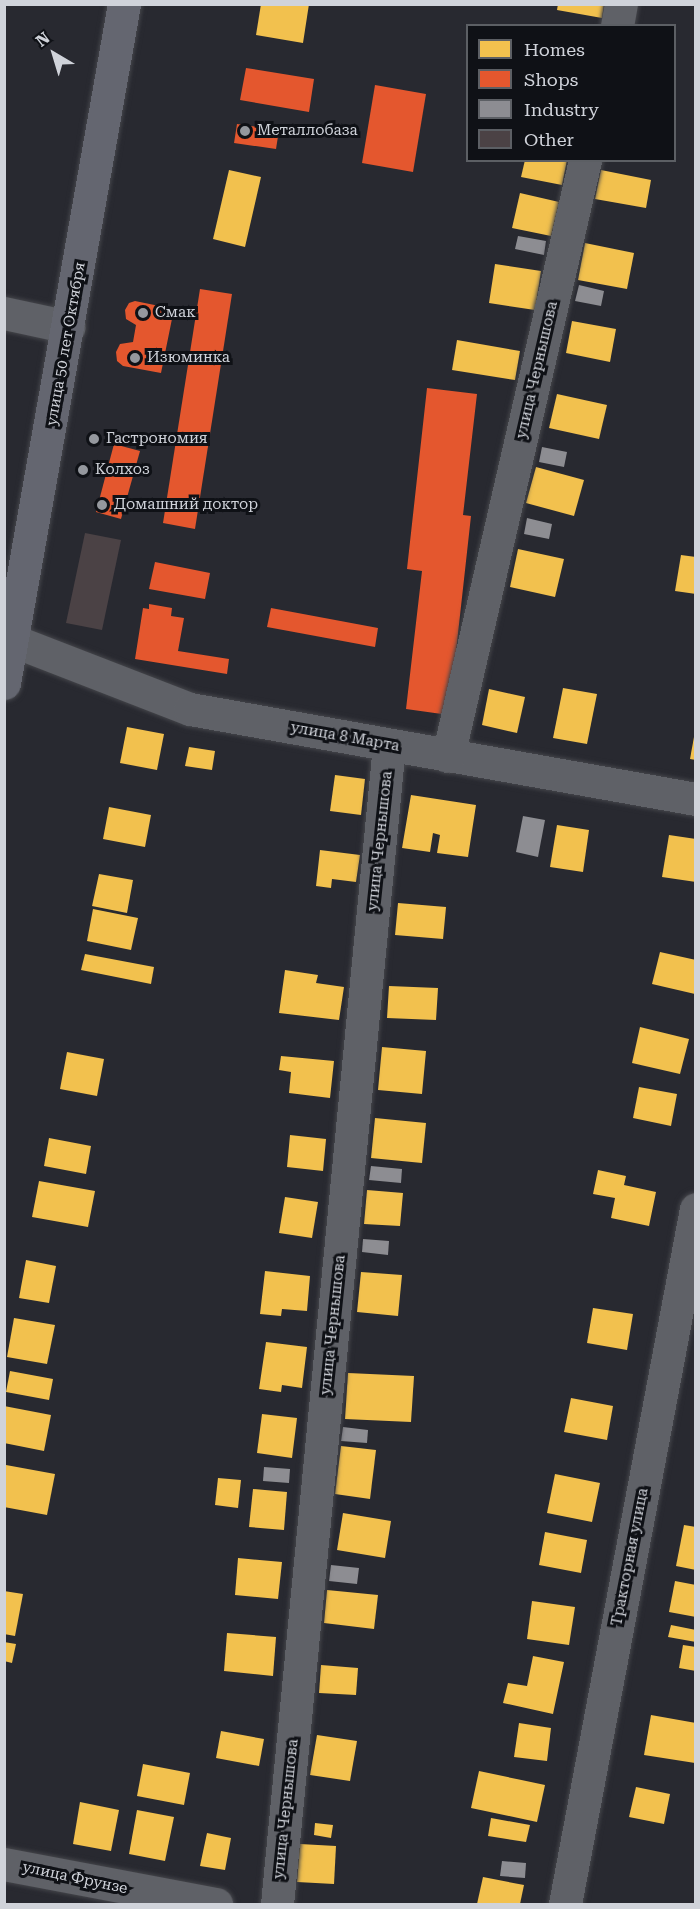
<!DOCTYPE html>
<meta charset="utf-8">
<style>
body{margin:0}
#map{position:relative;width:700px;height:1909px;overflow:hidden;background:#282930;font-family:"Roboto Serif",serif}
div>[style]{position:absolute}
.homes>*{inset:0;background:#f2c14e}
.shops>*{inset:0;background:#e4572e}
.industry>*{inset:0;background:#8d8d92}
.building>*{inset:0;background:#4b4245}
.roads{filter:drop-shadow(0 0 2px #44454a) drop-shadow(0 0 2px #44454a)}
.minor>*{height:33px;margin:-16.5px;padding:0 16.5px;transform-origin:16.5px;border-radius:16.5px;background:#5f6167}
.major>*{height:33px;margin:-16.5px;padding:0 16.5px;transform-origin:16.5px;border-radius:16.5px;background:#646670}
.dots>*{width:16px;height:16px;translate:-50% -50%;box-sizing:border-box;border:3px solid #0f1116;border-radius:50%}
span{translate:-50% -50%;white-space:nowrap;text-align:center;line-height:1.15;-webkit-text-stroke:6px #0f1116;paint-order:stroke}
.poi-label{font-size:15px;color:#d0d3da}
.left{translate:0 -50%;text-align:left}
.street-label{font-size:15px;color:#d0d3da}
.frame{position:absolute;inset:0;border:6px solid #d0d3da;pointer-events:none}
.legend{position:absolute;left:466px;top:24px;width:210px;height:138px;box-sizing:border-box;background:#0f1116;border:2px solid #5c5f64;margin:0;padding:8px 10px;list-style:none;font-size:18px;color:#d0d3da}
.legend li{display:flex;align-items:center;gap:12px;height:30px}
.legend b{width:30px;border:2px solid #5c5f64}
.north{position:absolute;left:24px;top:24px;width:60px;height:60px;-webkit-text-stroke:4px #0f1116;paint-order:stroke;rotate:322deg;font-size:16px;font-weight:700;line-height:24px;text-align:center;color:#d0d3da}
.north::after{content:'';display:block;margin:auto;width:21px;height:27px;background:#d0d3da;clip-path:polygon(50% 0,100% 100%,50% 72%,0 100%)}
</style>
<div id="map">
<div class="homes">
<div style="clip-path:polygon(261px 4px,309px 4px,303px 43px,256px 35px)"></div>
<div style="clip-path:polygon(558px 4px,604px 4px,602px 18px,557px 10px)"></div>
<div style="clip-path:polygon(525px 160px,567px 160px,562px 185px,521px 177px)"></div>
<div style="clip-path:polygon(229px 170px,261px 177px,245px 247px,213px 239px)"></div>
<div style="clip-path:polygon(601px 170px,651px 180px,646px 208px,595px 199px)"></div>
<div style="clip-path:polygon(520px 193px,559px 202px,551px 236px,512px 228px)"></div>
<div style="clip-path:polygon(585px 243px,634px 253px,627px 289px,578px 280px)"></div>
<div style="clip-path:polygon(495px 264px,541px 271px,535px 310px,489px 303px)"></div>
<div style="clip-path:polygon(572px 321px,616px 329px,610px 362px,566px 353px)"></div>
<div style="clip-path:polygon(457px 340px,520px 351px,515px 380px,452px 370px)"></div>
<div style="clip-path:polygon(557px 394px,607px 405px,599px 439px,549px 428px)"></div>
<div style="clip-path:polygon(536px 467px,584px 480px,574px 516px,526px 503px)"></div>
<div style="clip-path:polygon(518px 549px,564px 559px,555px 597px,510px 587px)"></div>
<div style="clip-path:polygon(681px 555px,696px 557px,696px 594px,675px 591px)"></div>
<div style="clip-path:polygon(563px 688px,597px 694px,587px 744px,553px 738px)"></div>
<div style="clip-path:polygon(489px 689px,525px 697px,517px 733px,482px 725px)"></div>
<div style="clip-path:polygon(127px 727px,164px 734px,157px 770px,120px 763px)"></div>
<div style="clip-path:polygon(694px 737px,696px 737px,696px 760px,690px 759px)"></div>
<div style="clip-path:polygon(189px 747px,215px 751px,212px 770px,185px 766px)"></div>
<div style="clip-path:polygon(335px 775px,365px 779px,361px 815px,330px 811px)"></div>
<div style="clip-path:polygon(411px 795px,476px 805px,468px 857px,437px 853px,440px 835px,433px 833px,430px 852px,402px 848px)"></div>
<div style="clip-path:polygon(109px 807px,151px 815px,145px 847px,103px 839px)"></div>
<div style="clip-path:polygon(557px 825px,589px 830px,583px 872px,550px 867px)"></div>
<div style="clip-path:polygon(669px 835px,696px 839px,696px 882px,662px 877px)"></div>
<div style="clip-path:polygon(320px 850px,360px 855px,356px 882px,332px 879px,331px 888px,316px 886px)"></div>
<div style="clip-path:polygon(99px 874px,133px 880px,127px 913px,92px 906px)"></div>
<div style="clip-path:polygon(398px 903px,446px 907px,443px 939px,395px 935px)"></div>
<div style="clip-path:polygon(93px 909px,138px 918px,131px 950px,87px 941px)"></div>
<div style="clip-path:polygon(660px 952px,696px 960px,695px 994px,652px 984px)"></div>
<div style="clip-path:polygon(85px 954px,154px 967px,151px 984px,81px 970px)"></div>
<div style="clip-path:polygon(285px 970px,318px 975px,316px 983px,344px 987px,339px 1020px,279px 1013px)"></div>
<div style="clip-path:polygon(389px 986px,438px 988px,436px 1020px,387px 1018px)"></div>
<div style="clip-path:polygon(640px 1027px,689px 1039px,680px 1074px,632px 1063px)"></div>
<div style="clip-path:polygon(382px 1047px,426px 1051px,422px 1094px,378px 1090px)"></div>
<div style="clip-path:polygon(67px 1052px,104px 1059px,97px 1096px,60px 1089px)"></div>
<div style="clip-path:polygon(281px 1056px,334px 1061px,330px 1098px,289px 1093px,291px 1072px,279px 1070px)"></div>
<div style="clip-path:polygon(639px 1087px,677px 1094px,671px 1126px,633px 1118px)"></div>
<div style="clip-path:polygon(375px 1118px,426px 1123px,422px 1163px,371px 1158px)"></div>
<div style="clip-path:polygon(290px 1135px,326px 1139px,323px 1171px,287px 1167px)"></div>
<div style="clip-path:polygon(49px 1138px,91px 1146px,86px 1174px,44px 1166px)"></div>
<div style="clip-path:polygon(598px 1170px,626px 1176px,624px 1185px,656px 1192px,649px 1226px,611px 1218px,615px 1198px,593px 1194px)"></div>
<div style="clip-path:polygon(39px 1181px,95px 1191px,88px 1227px,32px 1217px)"></div>
<div style="clip-path:polygon(367px 1190px,403px 1193px,400px 1226px,364px 1224px)"></div>
<div style="clip-path:polygon(285px 1197px,318px 1202px,312px 1238px,279px 1233px)"></div>
<div style="clip-path:polygon(26px 1260px,56px 1266px,49px 1303px,19px 1298px)"></div>
<div style="clip-path:polygon(265px 1271px,310px 1276px,307px 1311px,282px 1309px,281px 1316px,260px 1314px)"></div>
<div style="clip-path:polygon(361px 1272px,402px 1275px,398px 1316px,357px 1312px)"></div>
<div style="clip-path:polygon(593px 1308px,633px 1314px,627px 1350px,587px 1343px)"></div>
<div style="clip-path:polygon(14px 1318px,55px 1325px,47px 1364px,7px 1357px)"></div>
<div style="clip-path:polygon(266px 1342px,307px 1347px,302px 1388px,282px 1385px,281px 1392px,259px 1389px)"></div>
<div style="clip-path:polygon(10px 1371px,53px 1379px,49px 1400px,6px 1392px)"></div>
<div style="clip-path:polygon(348px 1373px,414px 1376px,411px 1422px,345px 1419px)"></div>
<div style="clip-path:polygon(571px 1398px,613px 1406px,607px 1440px,564px 1432px)"></div>
<div style="clip-path:polygon(4px 1406px,51px 1415px,44px 1451px,4px 1443px)"></div>
<div style="clip-path:polygon(262px 1414px,297px 1418px,292px 1458px,257px 1453px)"></div>
<div style="clip-path:polygon(341px 1446px,376px 1450px,370px 1499px,335px 1494px)"></div>
<div style="clip-path:polygon(6px 1465px,55px 1474px,47px 1515px,4px 1507px)"></div>
<div style="clip-path:polygon(555px 1474px,600px 1483px,592px 1522px,547px 1513px)"></div>
<div style="clip-path:polygon(218px 1478px,241px 1480px,238px 1508px,215px 1505px)"></div>
<div style="clip-path:polygon(253px 1489px,287px 1492px,284px 1530px,249px 1527px)"></div>
<div style="clip-path:polygon(343px 1513px,391px 1521px,385px 1558px,337px 1550px)"></div>
<div style="clip-path:polygon(684px 1525px,696px 1527px,696px 1570px,676px 1566px)"></div>
<div style="clip-path:polygon(545px 1532px,587px 1540px,581px 1573px,539px 1565px)"></div>
<div style="clip-path:polygon(238px 1558px,282px 1562px,278px 1599px,235px 1595px)"></div>
<div style="clip-path:polygon(675px 1581px,696px 1585px,696px 1617px,669px 1612px)"></div>
<div style="clip-path:polygon(327px 1590px,378px 1595px,374px 1629px,324px 1623px)"></div>
<div style="clip-path:polygon(4px 1591px,23px 1594px,15px 1636px,4px 1634px)"></div>
<div style="clip-path:polygon(532px 1601px,575px 1607px,569px 1645px,527px 1639px)"></div>
<div style="clip-path:polygon(671px 1625px,696px 1630px,696px 1642px,668px 1637px)"></div>
<div style="clip-path:polygon(227px 1633px,276px 1637px,273px 1676px,224px 1671px)"></div>
<div style="clip-path:polygon(4px 1642px,16px 1644px,12px 1663px,4px 1661px)"></div>
<div style="clip-path:polygon(683px 1645px,696px 1647px,696px 1671px,679px 1668px)"></div>
<div style="clip-path:polygon(533px 1656px,564px 1662px,553px 1714px,503px 1703px,508px 1683px,527px 1686px)"></div>
<div style="clip-path:polygon(321px 1665px,358px 1668px,356px 1695px,319px 1693px)"></div>
<div style="clip-path:polygon(651px 1715px,696px 1723px,695px 1763px,644px 1755px)"></div>
<div style="clip-path:polygon(519px 1723px,551px 1728px,547px 1761px,514px 1757px)"></div>
<div style="clip-path:polygon(221px 1731px,264px 1739px,259px 1766px,216px 1758px)"></div>
<div style="clip-path:polygon(317px 1735px,357px 1741px,350px 1781px,310px 1775px)"></div>
<div style="clip-path:polygon(143px 1764px,190px 1773px,184px 1805px,137px 1796px)"></div>
<div style="clip-path:polygon(479px 1771px,545px 1785px,537px 1822px,471px 1808px)"></div>
<div style="clip-path:polygon(636px 1787px,670px 1794px,664px 1824px,629px 1817px)"></div>
<div style="clip-path:polygon(80px 1802px,119px 1810px,111px 1851px,73px 1844px)"></div>
<div style="clip-path:polygon(137px 1810px,174px 1817px,165px 1861px,129px 1854px)"></div>
<div style="clip-path:polygon(491px 1818px,530px 1825px,526px 1842px,488px 1836px)"></div>
<div style="clip-path:polygon(315px 1823px,333px 1825px,331px 1838px,314px 1835px)"></div>
<div style="clip-path:polygon(207px 1833px,231px 1838px,225px 1870px,200px 1866px)"></div>
<div style="clip-path:polygon(300px 1844px,336px 1846px,334px 1884px,297px 1882px)"></div>
<div style="clip-path:polygon(483px 1877px,524px 1885px,520px 1904px,477px 1904px)"></div>
</div>
<div class="shops">
<div style="clip-path:polygon(246px 68px,314px 79px,309px 112px,240px 100px)"></div>
<div style="clip-path:polygon(375px 85px,426px 94px,413px 172px,362px 163px)"></div>
<div style="clip-path:polygon(237px 124px,279px 130px,276px 149px,234px 143px)"></div>
<div style="clip-path:polygon(200px 289px,232px 294px,195px 529px,163px 523px)"></div>
<div style="clip-path:polygon(135px 301px,174px 309px,161px 373px,123px 366px,117px 361px,116px 352px,120px 344px,133px 342px,136px 325px,126px 319px,125px 310px,129px 303px)"></div>
<div style="clip-path:polygon(427px 388px,477px 394px,463px 515px,471px 516px,449px 715px,406px 709px,422px 571px,407px 569px)"></div>
<div style="clip-path:polygon(114px 444px,140px 451px,121px 519px,96px 512px)"></div>
<div style="clip-path:polygon(155px 562px,210px 573px,205px 599px,149px 589px)"></div>
<div style="clip-path:polygon(149px 604px,172px 608px,171px 616px,184px 618px,178px 651px,229px 659px,227px 674px,135px 659px,143px 608px,149px 609px)"></div>
<div style="clip-path:polygon(271px 608px,378px 628px,375px 647px,267px 627px)"></div>
</div>
<div class="industry">
<div style="clip-path:polygon(518px 236px,546px 241px,544px 255px,515px 249px)"></div>
<div style="clip-path:polygon(579px 285px,604px 291px,601px 306px,575px 301px)"></div>
<div style="clip-path:polygon(542px 447px,567px 452px,564px 467px,539px 462px)"></div>
<div style="clip-path:polygon(527px 518px,552px 524px,549px 539px,524px 534px)"></div>
<div style="clip-path:polygon(523px 816px,545px 820px,538px 857px,516px 852px)"></div>
<div style="clip-path:polygon(371px 1166px,402px 1169px,401px 1183px,369px 1180px)"></div>
<div style="clip-path:polygon(363px 1239px,389px 1241px,388px 1255px,362px 1252px)"></div>
<div style="clip-path:polygon(343px 1427px,368px 1430px,367px 1443px,341px 1441px)"></div>
<div style="clip-path:polygon(264px 1467px,290px 1469px,289px 1483px,263px 1481px)"></div>
<div style="clip-path:polygon(331px 1565px,359px 1568px,357px 1584px,329px 1581px)"></div>
<div style="clip-path:polygon(502px 1861px,526px 1863px,525px 1878px,500px 1876px)"></div>
</div>
<div class="building">
<div style="clip-path:polygon(85px 533px,121px 540px,102px 630px,66px 623px)"></div>
</div>
<div class="roads">
<div class="minor">
<div style="left:617px;top:26px;width:22px;rotate:-80deg"></div>
<div style="left:4px;top:313px;width:66px;rotate:12.2deg"></div>
<div style="left:4px;top:637px;width:199px;rotate:21.2deg"></div>
<div style="left:190px;top:709px;width:514px;rotate:10.09deg"></div>
<div style="left:448px;top:756px;width:612px;rotate:-77.05deg"></div>
<div style="left:4px;top:1864px;width:216px;rotate:10.7deg"></div>
<div style="left:277px;top:1904px;width:1164px;rotate:-84.48deg"></div>
<div style="left:565px;top:1904px;width:707px;rotate:-79.33deg"></div>
</div>
<div class="major">
<div style="left:4px;top:683px;width:690px;rotate:-79.98deg"></div>
</div>
</div>
<div class="dots">
<div style="left:245px;top:131px;background:#95989e"></div>
<div style="left:143px;top:313px;background:#95989e"></div>
<div style="left:135px;top:358px;background:#95989e"></div>
<div style="left:94px;top:439px;background:#95989e"></div>
<div style="left:83px;top:470px;background:#95989e"></div>
<div style="left:102px;top:505px;background:#95989e"></div>
</div>
<div class="poi-label">
<span class="left" style="left:257px;top:131px">Металлобаза</span>
<span class="left" style="left:155px;top:313px">Смак</span>
<span class="left" style="left:147px;top:358px">Изюминка</span>
<span class="left" style="left:106px;top:439px">Гастрономия</span>
<span class="left" style="left:95px;top:470px">Колхоз</span>
<span class="left" style="left:114px;top:505px">Домашний доктор</span>
</div>
<div class="street-label">
<span style="left:66px;top:344px;rotate:-80deg">улица 50 лет Октября</span>
<span style="left:537px;top:370px;rotate:-77deg">улица Чернышова</span>
<span style="left:345px;top:737px;rotate:10deg">улица 8 Марта</span>
<span style="left:380px;top:841px;rotate:-84deg">улица Чернышова</span>
<span style="left:333px;top:1325px;rotate:-84deg">улица Чернышова</span>
<span style="left:630px;top:1557px;rotate:-79deg">Тракторная улица</span>
<span style="left:286px;top:1809px;rotate:-84deg">улица Чернышова</span>
<span style="left:75px;top:1878px;rotate:12deg">улица Фрунзе</span>
</div>
<div class="frame"></div>
<ul class="legend">
<li><b style="height:16px;background:#f2c14e"></b>Homes</li>
<li><b style="height:16px;background:#e4572e"></b>Shops</li>
<li><b style="height:16px;background:#8d8d92"></b>Industry</li>
<li><b style="height:16px;background:#4b4245"></b>Other</li>
</ul>
<div class="north">N</div>
</div>
